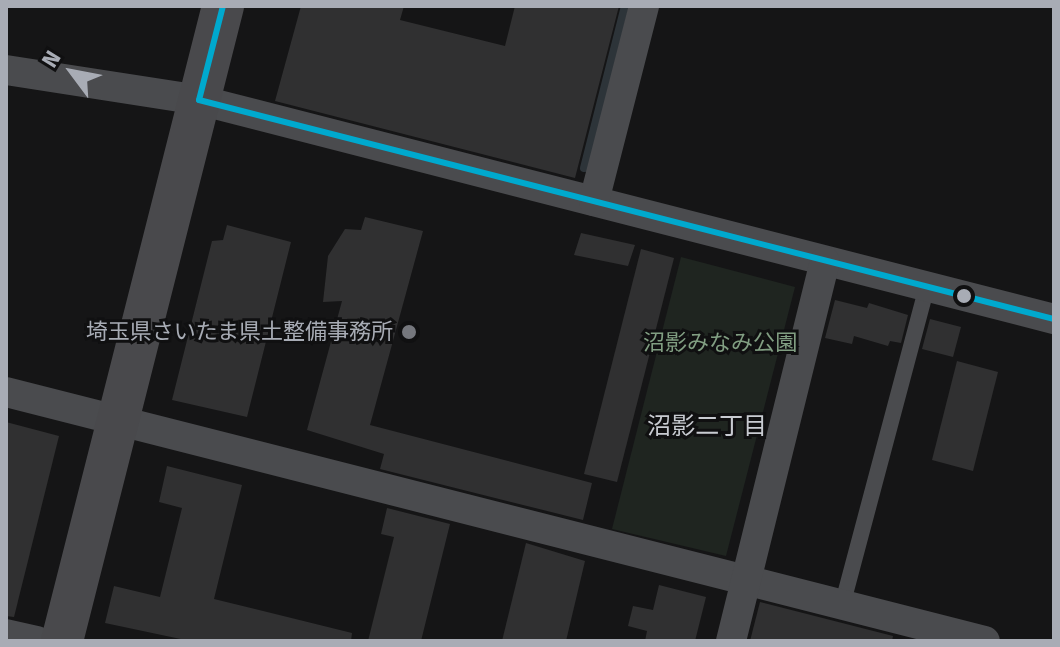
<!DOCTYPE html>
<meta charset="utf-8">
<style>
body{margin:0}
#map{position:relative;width:1060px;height:647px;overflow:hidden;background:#151516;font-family:"Fira Sans","Noto Sans JP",sans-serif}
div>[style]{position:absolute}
.green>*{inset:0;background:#1f2520}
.stream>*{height:8px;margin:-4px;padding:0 4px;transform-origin:4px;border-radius:4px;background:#2d3439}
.building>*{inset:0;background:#303031}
.lane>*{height:16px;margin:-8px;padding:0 8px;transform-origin:8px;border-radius:8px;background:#4a4b4e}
.street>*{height:30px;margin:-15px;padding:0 15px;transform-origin:15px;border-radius:15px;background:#4a4b4e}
.secondary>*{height:42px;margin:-21px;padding:0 21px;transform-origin:21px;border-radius:21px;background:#49494c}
.bus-1>*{height:6px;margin:-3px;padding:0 3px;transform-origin:3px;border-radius:3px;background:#00a9ce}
.dots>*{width:22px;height:22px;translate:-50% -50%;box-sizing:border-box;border:4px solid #101011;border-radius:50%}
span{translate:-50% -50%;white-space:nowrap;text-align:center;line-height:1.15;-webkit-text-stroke:6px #101011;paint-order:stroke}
.poi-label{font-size:22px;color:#a8acb5}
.right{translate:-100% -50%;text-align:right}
.park-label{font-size:22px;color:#819e82}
.neighbourhood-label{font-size:24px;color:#c8cbd1}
.frame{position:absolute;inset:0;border:8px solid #a8acb5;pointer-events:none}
.north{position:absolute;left:32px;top:32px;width:80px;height:80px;-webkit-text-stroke:6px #101011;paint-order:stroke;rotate:302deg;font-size:22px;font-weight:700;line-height:32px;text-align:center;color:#a8acb5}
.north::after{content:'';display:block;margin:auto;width:28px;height:36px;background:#a8acb5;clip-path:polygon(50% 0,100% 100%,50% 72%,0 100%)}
</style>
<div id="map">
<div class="green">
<div style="clip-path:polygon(681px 257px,795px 287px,726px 556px,612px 529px)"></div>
</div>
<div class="stream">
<div style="left:584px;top:168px;width:167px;rotate:-75.8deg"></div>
</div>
<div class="building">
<div style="clip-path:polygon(301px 6px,404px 6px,400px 20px,505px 46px,515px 6px,619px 6px,575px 178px,275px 101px)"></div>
<div style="clip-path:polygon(365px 217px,423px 231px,370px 425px,592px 483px,583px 520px,380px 469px,384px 454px,307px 430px,342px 301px,323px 302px,328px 256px,345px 229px,361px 230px)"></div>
<div style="clip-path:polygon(227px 225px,291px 242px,247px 417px,172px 400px,212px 241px,223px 240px)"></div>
<div style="clip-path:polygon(581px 233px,635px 245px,628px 266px,574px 255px)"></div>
<div style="clip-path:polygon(641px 249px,674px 258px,617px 482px,584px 474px)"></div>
<div style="clip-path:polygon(835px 300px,867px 308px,869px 303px,908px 315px,901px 343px,890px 341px,888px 346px,854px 336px,852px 344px,825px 338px)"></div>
<div style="clip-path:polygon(930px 319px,961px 327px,953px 357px,922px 349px)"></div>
<div style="clip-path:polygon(957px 361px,998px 372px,973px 471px,932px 460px)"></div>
<div style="clip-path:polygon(6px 422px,59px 436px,14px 617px,6px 616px)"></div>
<div style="clip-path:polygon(167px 466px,242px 485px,214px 599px,352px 633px,351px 641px,190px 641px,105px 623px,114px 586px,160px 597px,182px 508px,159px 502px)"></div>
<div style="clip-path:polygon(387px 508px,450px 524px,421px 641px,368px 641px,394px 537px,381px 534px)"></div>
<div style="clip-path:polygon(526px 543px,585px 561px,566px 641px,502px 641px)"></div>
<div style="clip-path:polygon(659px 585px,706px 597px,695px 641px,645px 641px,647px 631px,628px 626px,633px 606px,653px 610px)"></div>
<div style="clip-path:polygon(760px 602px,893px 636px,892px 641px,750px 641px)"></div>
</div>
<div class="lane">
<div style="left:843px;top:602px;width:326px;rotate:-75.1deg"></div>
</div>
<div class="street">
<div style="left:6px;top:70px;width:195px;rotate:8.8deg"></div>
<div style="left:199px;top:100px;width:883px;rotate:14.37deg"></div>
<div style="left:594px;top:201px;width:201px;rotate:-75.6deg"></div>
<div style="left:6px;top:392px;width:1010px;rotate:14.27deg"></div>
<div style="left:6px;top:634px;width:32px;rotate:13deg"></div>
<div style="left:731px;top:641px;width:391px;rotate:-76.1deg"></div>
</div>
<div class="secondary">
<div style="left:62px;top:641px;width:655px;rotate:-75.77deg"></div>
</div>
<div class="bus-1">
<div style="left:199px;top:100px;width:883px;rotate:14.37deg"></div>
<div style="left:199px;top:100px;width:97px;rotate:-75.7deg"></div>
</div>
<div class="dots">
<div style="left:964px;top:296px;background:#a8acb5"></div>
<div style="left:409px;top:332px;background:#75777d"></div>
</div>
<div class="poi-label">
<span class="right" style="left:393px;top:332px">埼玉県さいたま県土整備事務所</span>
</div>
<div class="park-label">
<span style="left:720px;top:343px">沼影みなみ公園</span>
</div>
<div class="neighbourhood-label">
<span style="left:707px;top:427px">沼影二丁目</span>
</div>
<div class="frame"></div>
<div class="north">N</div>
</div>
